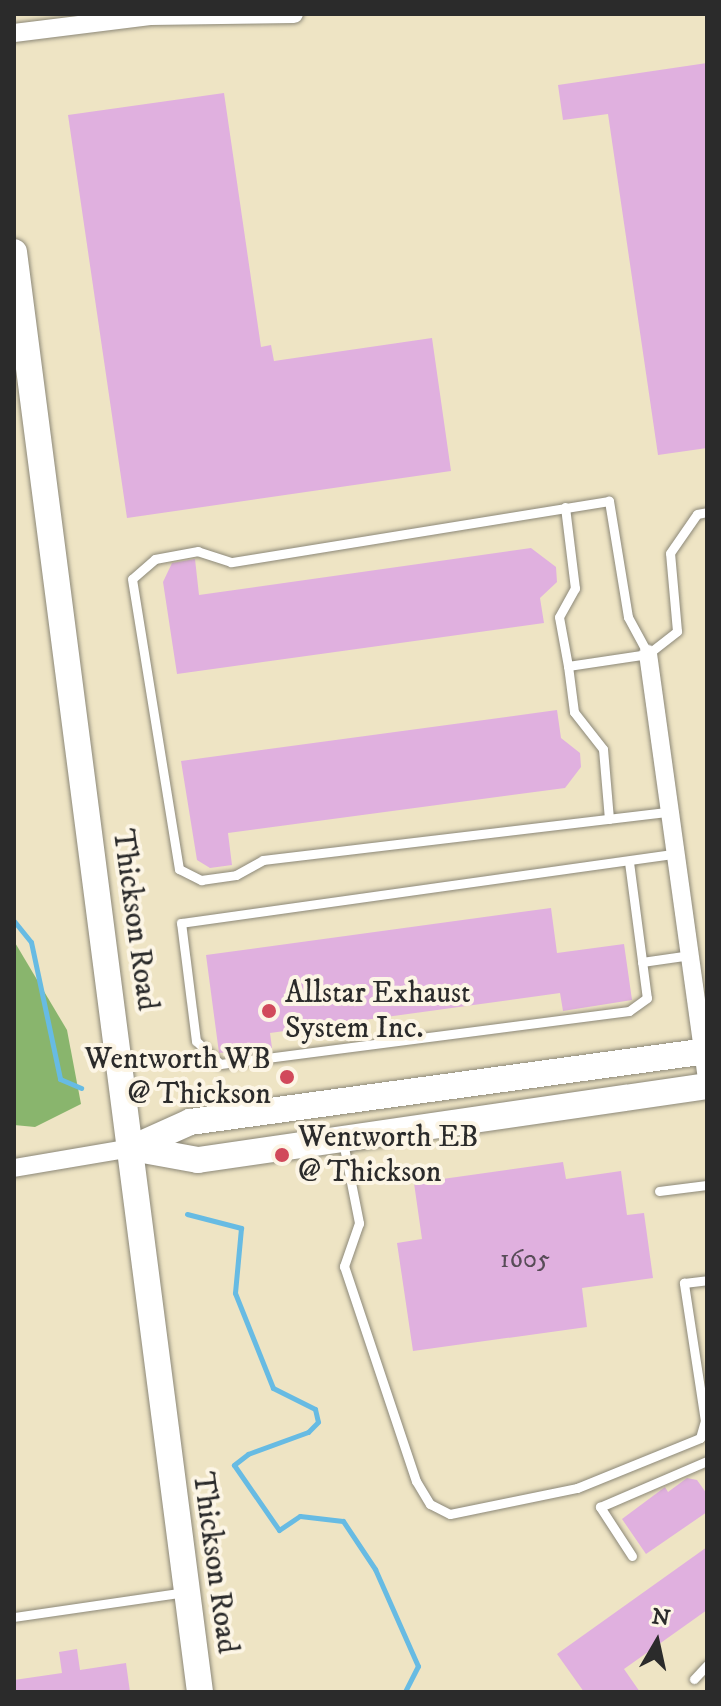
<!DOCTYPE html>
<style>
body{margin:0}
#map{position:relative;width:721px;height:1706px;overflow:hidden;background:#eee4c4;font-family:"IM FELL DW Pica",serif}
div>[style]{position:absolute}
.forest>*{inset:0;background:#89b56d}
.stream>*{height:5px;margin:-2.5px;padding:0 2.5px;transform-origin:2.5px;border-radius:2.5px;background:#67bbe3}
.building>*{inset:0;background:#e0b0df}
.roads{filter:drop-shadow(0 0 2px #8c8878) drop-shadow(0 0 2px #8c8878)}
.lane>*{height:9px;margin:-4.5px;padding:0 4.5px;transform-origin:4.5px;border-radius:4.5px;background:#fff}
.street>*{height:18px;margin:-9px;padding:0 9px;transform-origin:9px;border-radius:9px;background:#fff}
.secondary>*{height:26px;margin:-13px;padding:0 13px;transform-origin:13px;border-radius:13px;background:#fff}
.dots>*{width:22px;height:22px;translate:-50% -50%;box-sizing:border-box;border:4px solid #fcf5e5;border-radius:50%}
span{translate:-50% -50%;white-space:nowrap;text-align:center;line-height:1.15;-webkit-text-stroke:8px #fcf5e5;paint-order:stroke}
.number-label{font-size:26px;color:#584c58}
.number-label span{-webkit-text-stroke-width:0}
.street-label{font-size:30px;color:#2b2b2b}
.poi-label{font-size:30px;color:#2b2b2b}
.left{translate:0 -50%;text-align:left}
.right{translate:-100% -50%;text-align:right}
.frame{position:absolute;inset:0;border:16px solid #2b2b2b;pointer-events:none}
.north{position:absolute;left:617px;top:1602px;width:80px;height:80px;-webkit-text-stroke:6px #fcf5e5;paint-order:stroke;rotate:9deg;font-size:22px;font-weight:700;line-height:32px;text-align:center;color:#2b2b2b}
.north::after{content:'';display:block;margin:auto;width:28px;height:36px;background:#2b2b2b;clip-path:polygon(50% 0,100% 100%,50% 72%,0 100%)}
</style>
<div id="map">
<div class="forest">
<div style="clip-path:polygon(14px 941px,67px 1030px,81px 1104px,35px 1127px,14px 1125px)"></div>
</div>
<div class="stream">
<div style="left:14px;top:921px;width:27px;rotate:51deg"></div>
<div style="left:31px;top:942px;width:140px;rotate:78deg"></div>
<div style="left:60px;top:1079px;width:23px;rotate:23deg"></div>
<div style="left:187px;top:1214px;width:56px;rotate:14.5deg"></div>
<div style="left:241px;top:1228px;width:65px;rotate:95.3deg"></div>
<div style="left:235px;top:1293px;width:102px;rotate:68.2deg"></div>
<div style="left:273px;top:1388px;width:47px;rotate:26.6deg"></div>
<div style="left:315px;top:1409px;width:13px;rotate:77deg"></div>
<div style="left:318px;top:1422px;width:14px;rotate:135deg"></div>
<div style="left:308px;top:1432px;width:64px;rotate:159.9deg"></div>
<div style="left:248px;top:1454px;width:18px;rotate:142deg"></div>
<div style="left:234px;top:1465px;width:79px;rotate:55.3deg"></div>
<div style="left:279px;top:1530px;width:25px;rotate:-34deg"></div>
<div style="left:300px;top:1516px;width:43px;rotate:6.6deg"></div>
<div style="left:343px;top:1521px;width:58px;rotate:56.3deg"></div>
<div style="left:375px;top:1569px;width:106px;rotate:66.1deg"></div>
<div style="left:418px;top:1666px;width:29px;rotate:117deg"></div>
</div>
<div class="building">
<div style="clip-path:polygon(707px 63px,707px 448px,658px 455px,608px 114px,563px 120px,558px 85px)"></div>
<div style="clip-path:polygon(224px 93px,261px 347px,271px 345px,274px 361px,432px 338px,451px 471px,127px 518px,68px 115px)"></div>
<div style="clip-path:polygon(531px 548px,556px 567px,557px 582px,540px 598px,544px 623px,177px 674px,163px 582px,172px 563px,195px 559px,199px 595px)"></div>
<div style="clip-path:polygon(557px 710px,561px 738px,580px 753px,581px 767px,565px 788px,228px 833px,232px 865px,210px 868px,197px 860px,181px 761px)"></div>
<div style="clip-path:polygon(551px 908px,557px 953px,624px 944px,632px 1000px,563px 1011px,560px 993px,270px 1033px,272px 1048px,219px 1053px,206px 955px)"></div>
<div style="clip-path:polygon(563px 1162px,566px 1179px,621px 1171px,627px 1215px,644px 1213px,653px 1278px,582px 1288px,587px 1327px,413px 1351px,397px 1243px,422px 1239px,414px 1183px)"></div>
<div style="clip-path:polygon(687px 1478px,697px 1480px,707px 1494px,707px 1512px,646px 1554px,622px 1519px,665px 1487px,668px 1492px)"></div>
<div style="clip-path:polygon(707px 1547px,707px 1610px,624px 1669px,640px 1692px,584px 1692px,557px 1654px)"></div>
<div style="clip-path:polygon(77px 1649px,80px 1670px,126px 1663px,130px 1692px,14px 1692px,14px 1680px,62px 1673px,59px 1652px)"></div>
</div>
<div class="roads">
<div class="lane">
<div style="left:565px;top:507px;width:82px;rotate:83deg"></div>
<div style="left:575px;top:588px;width:33px;rotate:119deg"></div>
<div style="left:559px;top:617px;width:50px;rotate:79.6deg"></div>
<div style="left:648px;top:654px;width:42px;rotate:-118.4deg"></div>
<div style="left:628px;top:617px;width:118px;rotate:-99.3deg"></div>
<div style="left:609px;top:501px;width:383px;rotate:170.8deg"></div>
<div style="left:231px;top:562px;width:35px;rotate:-162deg"></div>
<div style="left:198px;top:551px;width:44px;rotate:169.5deg"></div>
<div style="left:155px;top:559px;width:30px;rotate:139deg"></div>
<div style="left:132px;top:579px;width:294px;rotate:80.8deg"></div>
<div style="left:179px;top:869px;width:25px;rotate:27deg"></div>
<div style="left:201px;top:880px;width:35px;rotate:-8deg"></div>
<div style="left:236px;top:875px;width:31px;rotate:-29deg"></div>
<div style="left:263px;top:860px;width:408px;rotate:-6.8deg"></div>
<div style="left:609px;top:819px;width:70px;rotate:-94.9deg"></div>
<div style="left:603px;top:749px;width:47px;rotate:-128.1deg"></div>
<div style="left:574px;top:712px;width:46px;rotate:-97.4deg"></div>
<div style="left:568px;top:666px;width:81px;rotate:-8.5deg"></div>
<div style="left:648px;top:654px;width:37px;rotate:-38deg"></div>
<div style="left:677px;top:631px;width:78px;rotate:-95.1deg"></div>
<div style="left:670px;top:553px;width:47px;rotate:-55.3deg"></div>
<div style="left:697px;top:514px;width:10px;rotate:-11deg"></div>
<div style="left:629px;top:862px;width:137px;rotate:82.5deg"></div>
<div style="left:647px;top:998px;width:22px;rotate:144deg"></div>
<div style="left:629px;top:1011px;width:412px;rotate:172.6deg"></div>
<div style="left:220px;top:1064px;width:33px;rotate:-136deg"></div>
<div style="left:196px;top:1041px;width:119px;rotate:-97.2deg"></div>
<div style="left:181px;top:923px;width:499px;rotate:-8deg"></div>
<div style="left:642px;top:962px;width:49px;rotate:-8.3deg"></div>
<div style="left:343px;top:1142px;width:83px;rotate:78.8deg"></div>
<div style="left:359px;top:1223px;width:46px;rotate:109.2deg"></div>
<div style="left:344px;top:1266px;width:227px;rotate:71.5deg"></div>
<div style="left:416px;top:1481px;width:27px;rotate:59deg"></div>
<div style="left:430px;top:1504px;width:22px;rotate:27deg"></div>
<div style="left:450px;top:1514px;width:130px;rotate:-11.6deg"></div>
<div style="left:577px;top:1488px;width:133px;rotate:-22.1deg"></div>
<div style="left:700px;top:1438px;width:18px;rotate:-74deg"></div>
<div style="left:705px;top:1421px;width:140px;rotate:-98.7deg"></div>
<div style="left:684px;top:1283px;width:23px;rotate:-7deg"></div>
<div style="left:659px;top:1191px;width:48px;rotate:-7.1deg"></div>
<div style="left:632px;top:1556px;width:59px;rotate:-123.1deg"></div>
<div style="left:600px;top:1507px;width:116px;rotate:-23.3deg"></div>
<div style="left:14px;top:1617px;width:174px;rotate:-8.3deg"></div>
<div style="left:694px;top:1679px;width:19px;rotate:-47deg"></div>
</div>
<div class="street">
<div style="left:14px;top:33px;width:137px;rotate:-7.1deg"></div>
<div style="left:150px;top:16px;width:144px;rotate:-0.8deg"></div>
<div style="left:648px;top:654px;width:427px;rotate:82.1deg"></div>
<div style="left:14px;top:1168px;width:120px;rotate:-9.6deg"></div>
</div>
<div class="secondary">
<div style="left:14px;top:252px;width:1452px;rotate:82.64deg"></div>
<div style="left:132px;top:1148px;width:64px;rotate:-24.1deg"></div>
<div style="left:190px;top:1122px;width:522px;rotate:-7.82deg"></div>
<div style="left:132px;top:1148px;width:67px;rotate:10.3deg"></div>
<div style="left:198px;top:1160px;width:514px;rotate:-8.27deg"></div>
</div>
</div>
<div class="dots">
<div style="left:269px;top:1011px;background:#d1495b"></div>
<div style="left:287px;top:1077px;background:#d1495b"></div>
<div style="left:282px;top:1155px;background:#d1495b"></div>
</div>
<div class="number-label">
<span style="left:525px;top:1260px">1605</span>
</div>
<div class="street-label">
<span style="left:134px;top:920px;rotate:82deg">Thickson Road</span>
<span style="left:214px;top:1563px;rotate:82deg">Thickson Road</span>
</div>
<div class="poi-label">
<span class="left" style="left:285px;top:1011px">Allstar Exhaust<br>System Inc.</span>
<span class="right" style="left:271px;top:1077px">Wentworth WB<br>@ Thickson</span>
<span class="left" style="left:298px;top:1155px">Wentworth EB<br>@ Thickson</span>
</div>
<div class="frame"></div>
<div class="north">N</div>
</div>
